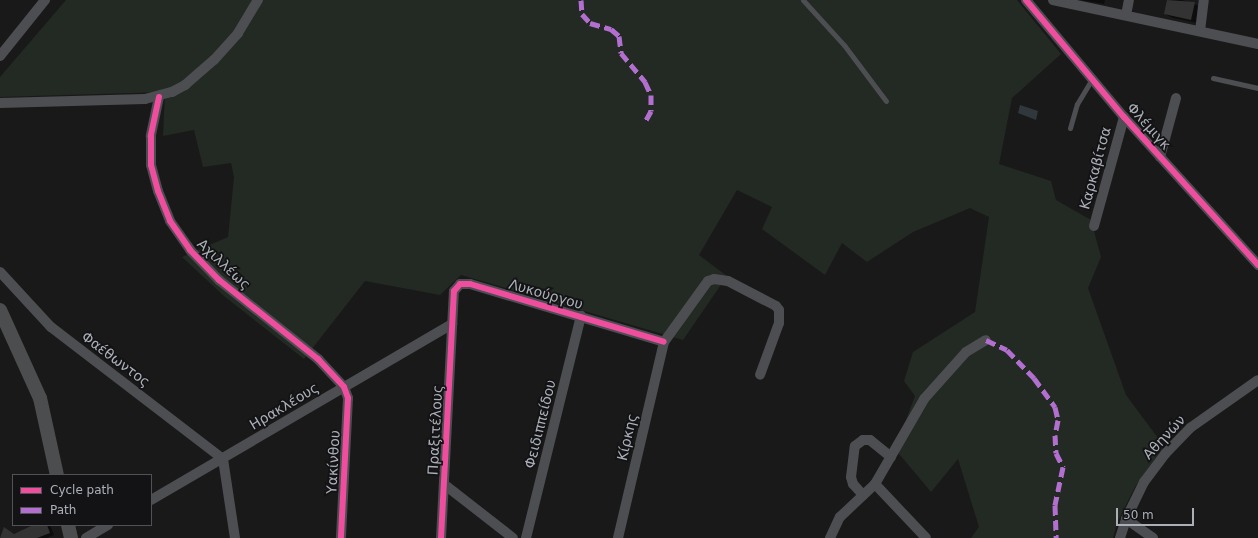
<!DOCTYPE html>
<meta charset="utf-8">
<style>
body{margin:0}
#map{position:relative;width:1258px;height:538px;overflow:hidden;background:#191919;font-family:"DejaVu Sans",sans-serif}
div>[style]{position:absolute}
.green>*{inset:0;background:#232923}
.water>*{inset:0;background:#30383d}
.shadow>*{inset:0;background:#0007}
.building>*{inset:0;background:#333334}
.lane>*{height:5px;margin:-2.5px;padding:0 2.5px;transform-origin:2.5px;border-radius:2.5px;background:#4d4e51}
.street>*{height:10px;margin:-5px;padding:0 5px;transform-origin:5px;border-radius:5px;background:#4d4e51}
.secondary>*{height:14px;margin:-7px;padding:0 7px;transform-origin:7px;border-radius:7px;background:#4c4d4f}
.quiet>*{height:5px;margin-top:-2.5px;transform-origin:0;background:repeating-linear-gradient(90deg,#b36fd0 0 10px,transparent 0 15px)}
.cycleway>*{height:6px;margin:-3px;padding:0 3px;transform-origin:3px;border-radius:3px;background:#ef4d9e}
span{translate:-50% -50%;white-space:nowrap;text-align:center;line-height:1.15;-webkit-text-stroke:3.5px #131315;paint-order:stroke}
.street-label{font-size:14px;color:#abb0b8}
.legend{position:absolute;left:12px;top:474px;width:140px;height:52px;box-sizing:border-box;background:#131315;border:1px solid #505256;margin:0;padding:5px 7px;list-style:none;font-size:12px;color:#abb0b8}
.legend li{display:flex;align-items:center;gap:8px;height:20px}
.legend b{width:20px;border:1px solid #505256}
.scale{position:absolute;left:1116px;top:508px;width:78px;height:18px;box-sizing:border-box;border:2px solid #abb0b8;border-top:0;padding-left:5px;font-size:12px;line-height:14px;white-space:nowrap;color:#abb0b8;-webkit-text-stroke:3px #131315;paint-order:stroke}
</style>
<div id="map">
<div class="green">
<div style="clip-path:polygon(66px 0,1017px 0,1061px 54px,1012px 98px,999px 164px,1051px 181px,1056px 200px,1091px 220px,1101px 257px,1088px 288px,1126px 395px,1164px 446px,1135px 487px,1117px 523px,1113px 538px,971px 538px,979px 527px,958px 459px,931px 492px,895px 449px,915px 396px,904px 381px,913px 352px,975px 312px,989px 217px,970px 208px,913px 232px,867px 262px,842px 243px,825px 275px,762px 229px,772px 207px,737px 190px,699px 255px,727px 276px,683px 340px,461px 275px,440px 295px,365px 281px,304px 359px,224px 296px,182px 257px,228px 237px,234px 177px,231px 163px,203px 167px,194px 130px,163px 136px,165px 92px,0 97px,0 77px)"></div>
</div>
<div class="water">
<div style="clip-path:polygon(1020px 105px,1038px 111px,1036px 120px,1018px 113px)"></div>
</div>
<div class="shadow">
<div style="clip-path:polygon(1081px 0,1105px 0,1104px 4px)"></div>
<div style="clip-path:polygon(1168px 0,1182px 0,1202px 7px,1198px 23px,1173px 18px,1165px 14px)"></div>
<div style="clip-path:polygon(36px 525px,50px 525px,54px 535px,47px 538px,0 538px,5px 528px,14px 534px)"></div>
</div>
<div class="building">
<div style="clip-path:polygon(1167px 0,1195px 2px,1191px 20px,1164px 14px)"></div>
<div style="clip-path:polygon(33px 525px,47px 525px,50px 533px,37px 538px,0 538px,4px 527px,14px 534px)"></div>
</div>
<div class="lane">
<div style="left:803px;top:0;width:61px;rotate:47.7deg"></div>
<div style="left:844px;top:45px;width:70px;rotate:53.1deg"></div>
<div style="left:1213px;top:78px;width:46px;rotate:12.5deg"></div>
<div style="left:1070px;top:128px;width:25px;rotate:-74deg"></div>
<div style="left:1077px;top:104px;width:29px;rotate:-59deg"></div>
</div>
<div class="street">
<div style="left:1026px;top:0;width:153px;rotate:50.1deg"></div>
<div style="left:1124px;top:117px;width:200px;rotate:47.8deg"></div>
<div style="left:1053px;top:0;width:210px;rotate:12.1deg"></div>
<div style="left:1126px;top:15px;width:15px;rotate:-79deg"></div>
<div style="left:1200px;top:31px;width:31px;rotate:-83deg"></div>
<div style="left:0;top:56px;width:72px;rotate:-51.2deg"></div>
<div style="left:159px;top:97px;width:40px;rotate:102deg"></div>
<div style="left:151px;top:136px;width:29px;rotate:90deg"></div>
<div style="left:151px;top:165px;width:27px;rotate:75deg"></div>
<div style="left:158px;top:191px;width:32px;rotate:68deg"></div>
<div style="left:170px;top:221px;width:35px;rotate:55deg"></div>
<div style="left:190px;top:250px;width:42px;rotate:46deg"></div>
<div style="left:219px;top:280px;width:127px;rotate:38.6deg"></div>
<div style="left:318px;top:359px;width:38px;rotate:47deg"></div>
<div style="left:344px;top:387px;width:12px;rotate:70deg"></div>
<div style="left:348px;top:398px;width:140px;rotate:92.9deg"></div>
<div style="left:0;top:103px;width:145px;rotate:-1.6deg"></div>
<div style="left:145px;top:99px;width:28px;rotate:-15deg"></div>
<div style="left:172px;top:92px;width:15px;rotate:-28deg"></div>
<div style="left:185px;top:85px;width:38px;rotate:-41deg"></div>
<div style="left:214px;top:60px;width:36px;rotate:-48deg"></div>
<div style="left:238px;top:33px;width:39px;rotate:-59deg"></div>
<div style="left:1160px;top:157px;width:61px;rotate:-74.8deg"></div>
<div style="left:1094px;top:226px;width:113px;rotate:-74.6deg"></div>
<div style="left:0;top:272px;width:75px;rotate:47.2deg"></div>
<div style="left:51px;top:327px;width:217px;rotate:37.5deg"></div>
<div style="left:223px;top:459px;width:80px;rotate:81.4deg"></div>
<div style="left:875px;top:484px;width:74px;rotate:46.6deg"></div>
<div style="left:445px;top:485px;width:86px;rotate:37.9deg"></div>
<div style="left:863px;top:495px;width:15px;rotate:-132deg"></div>
<div style="left:853px;top:484px;width:7px;rotate:-106deg"></div>
<div style="left:851px;top:477px;width:31px;rotate:-83deg"></div>
<div style="left:855px;top:446px;width:10px;rotate:-37deg"></div>
<div style="left:863px;top:440px;width:7px"></div>
<div style="left:870px;top:440px;width:27px;rotate:39deg"></div>
<div style="left:151px;top:500px;width:349px;rotate:-30.3deg"></div>
<div style="left:1126px;top:519px;width:33px;rotate:35deg"></div>
<div style="left:86px;top:538px;width:26px;rotate:-31deg"></div>
<div style="left:441px;top:538px;width:247px;rotate:-87deg"></div>
<div style="left:454px;top:291px;width:9px;rotate:-49deg"></div>
<div style="left:460px;top:284px;width:10px"></div>
<div style="left:470px;top:284px;width:202px;rotate:16.6deg"></div>
<div style="left:526px;top:538px;width:229px;rotate:-76.1deg"></div>
<div style="left:618px;top:538px;width:201px;rotate:-76.8deg"></div>
<div style="left:664px;top:342px;width:75px;rotate:-54.2deg"></div>
<div style="left:708px;top:281px;width:6px;rotate:-18deg"></div>
<div style="left:714px;top:279px;width:14px;rotate:8deg"></div>
<div style="left:728px;top:281px;width:54px;rotate:27.5deg"></div>
<div style="left:776px;top:306px;width:5px;rotate:53deg"></div>
<div style="left:779px;top:310px;width:13px;rotate:90deg"></div>
<div style="left:779px;top:323px;width:55px;rotate:110.1deg"></div>
<div style="left:830px;top:538px;width:23px;rotate:-65deg"></div>
<div style="left:840px;top:517px;width:48px;rotate:-43.3deg"></div>
<div style="left:875px;top:484px;width:98px;rotate:-60deg"></div>
<div style="left:924px;top:399px;width:63px;rotate:-48.2deg"></div>
<div style="left:966px;top:352px;width:23px;rotate:-31deg"></div>
<div style="left:1120px;top:538px;width:20px;rotate:-72deg"></div>
<div style="left:1126px;top:519px;width:41px;rotate:-64.1deg"></div>
<div style="left:1144px;top:482px;width:35px;rotate:-53deg"></div>
<div style="left:1165px;top:454px;width:36px;rotate:-46deg"></div>
<div style="left:1190px;top:428px;width:83px;rotate:-35.2deg"></div>
</div>
<div class="secondary">
<div style="left:0;top:310px;width:97px;rotate:65.6deg"></div>
<div style="left:40px;top:398px;width:79px;rotate:77.6deg"></div>
<div style="left:68px;top:525px;width:13px;rotate:77deg"></div>
</div>
<div class="quiet">
<div style="left:581px;top:0;width:14px;rotate:86deg"></div>
<div style="left:582px;top:14px;width:12px;rotate:48deg"></div>
<div style="left:590px;top:23px;width:22px;rotate:16deg"></div>
<div style="left:611px;top:29px;width:11px;rotate:41deg"></div>
<div style="left:619px;top:36px;width:17px;rotate:83deg"></div>
<div style="left:621px;top:53px;width:38px;rotate:50deg"></div>
<div style="left:645px;top:82px;width:14px;rotate:65deg"></div>
<div style="left:651px;top:95px;width:16px;rotate:90deg"></div>
<div style="left:651px;top:111px;width:13px;rotate:119deg"></div>
<div style="left:986px;top:340px;width:23px;rotate:25deg"></div>
<div style="left:1007px;top:350px;width:39px;rotate:46deg"></div>
<div style="left:1034px;top:378px;width:36px;rotate:54deg"></div>
<div style="left:1055px;top:407px;width:13px;rotate:77deg"></div>
<div style="left:1058px;top:420px;width:15px;rotate:101deg"></div>
<div style="left:1055px;top:435px;width:18px;rotate:87deg"></div>
<div style="left:1056px;top:453px;width:16px;rotate:63deg"></div>
<div style="left:1063px;top:467px;width:39px;rotate:102deg"></div>
<div style="left:1055px;top:505px;width:33px;rotate:88deg"></div>
</div>
<div class="cycleway">
<div style="left:1026px;top:0;width:153px;rotate:50.1deg"></div>
<div style="left:1124px;top:117px;width:200px;rotate:47.8deg"></div>
<div style="left:159px;top:97px;width:40px;rotate:102deg"></div>
<div style="left:151px;top:136px;width:29px;rotate:90deg"></div>
<div style="left:151px;top:165px;width:27px;rotate:75deg"></div>
<div style="left:158px;top:191px;width:32px;rotate:68deg"></div>
<div style="left:170px;top:221px;width:35px;rotate:55deg"></div>
<div style="left:190px;top:250px;width:42px;rotate:46deg"></div>
<div style="left:219px;top:280px;width:127px;rotate:38.6deg"></div>
<div style="left:318px;top:359px;width:38px;rotate:47deg"></div>
<div style="left:344px;top:387px;width:12px;rotate:70deg"></div>
<div style="left:348px;top:398px;width:140px;rotate:92.9deg"></div>
<div style="left:441px;top:538px;width:247px;rotate:-87deg"></div>
<div style="left:454px;top:291px;width:9px;rotate:-49deg"></div>
<div style="left:460px;top:284px;width:10px"></div>
<div style="left:470px;top:284px;width:202px;rotate:16.6deg"></div>
</div>
<div class="street-label">
<span style="left:1149px;top:126px;rotate:48deg">Φλέμιγκ</span>
<span style="left:1095px;top:168px;rotate:-75deg">Καρκαβίτσα</span>
<span style="left:224px;top:264px;rotate:43deg">Αχιλλέως</span>
<span style="left:546px;top:294px;rotate:16deg">Λυκούργου</span>
<span style="left:116px;top:359px;rotate:37deg">Φαέθωντος</span>
<span style="left:284px;top:406px;rotate:-31deg">Ηρακλέους</span>
<span style="left:540px;top:424px;rotate:-76deg">Φειδιππείδου</span>
<span style="left:435px;top:430px;rotate:-87deg">Πραξιτέλους</span>
<span style="left:627px;top:437px;rotate:-77deg">Κίρκης</span>
<span style="left:1164px;top:437px;rotate:-47deg">Αθηνών</span>
<span style="left:333px;top:462px;rotate:-87deg">Υακίνθου</span>
</div>
<ul class="legend">
<li><b style="height:5px;background:#ef4d9e"></b>Cycle path</li>
<li><b style="height:5px;background:#b36fd0"></b>Path</li>
</ul>
<div class="scale">50 m</div>
</div>
